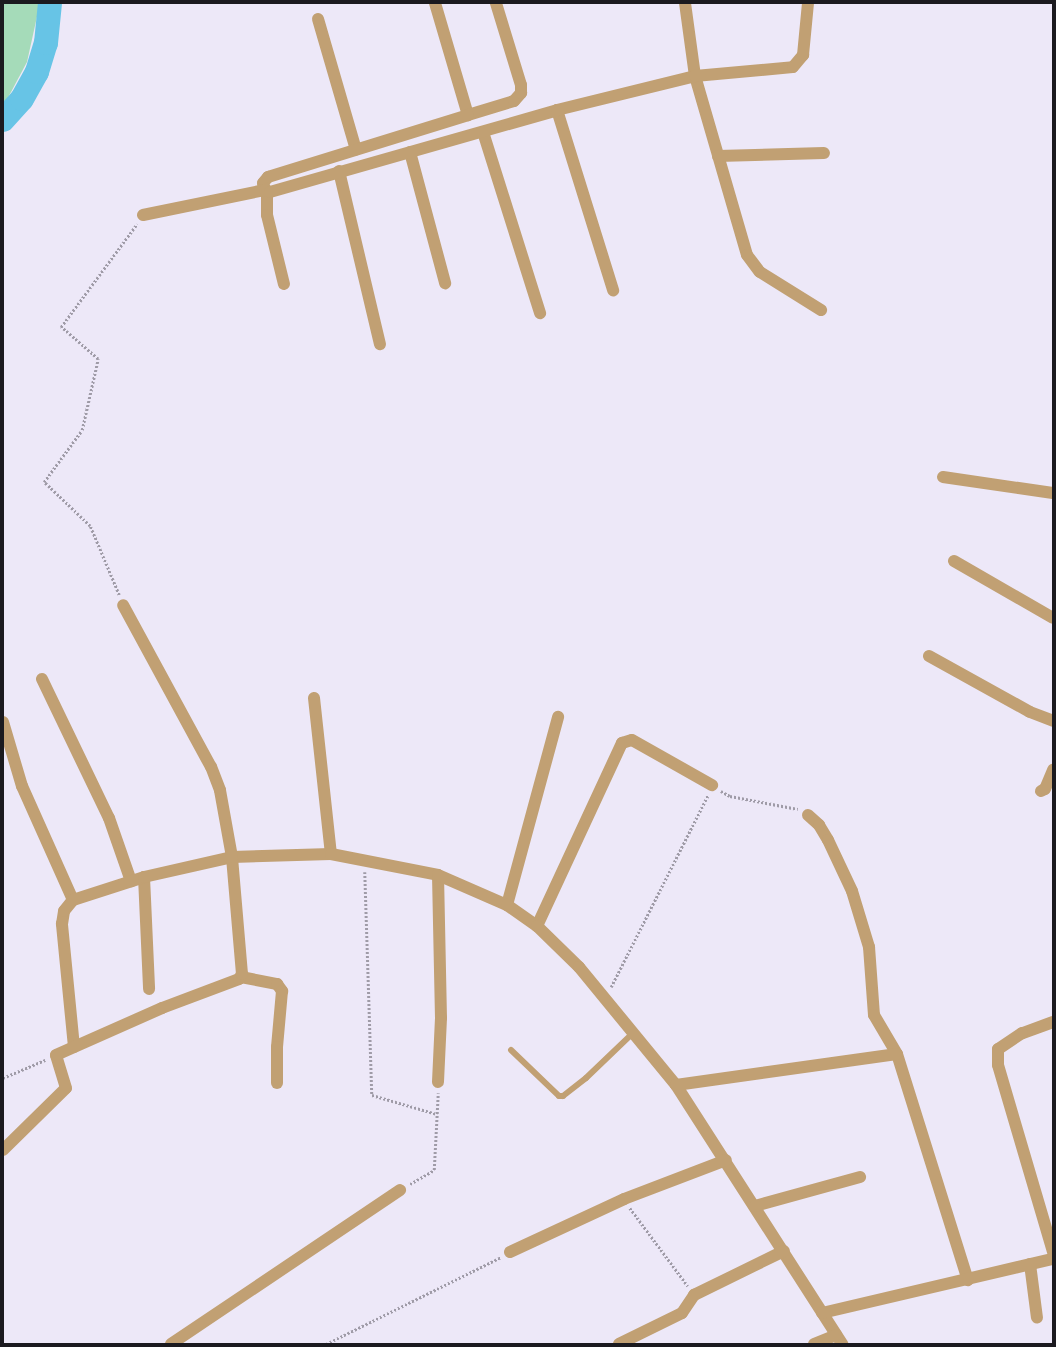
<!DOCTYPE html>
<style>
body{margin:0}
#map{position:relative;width:1056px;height:1347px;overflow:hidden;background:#ede8f8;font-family:Montserrat,sans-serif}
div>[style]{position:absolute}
.green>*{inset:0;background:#a5dbb9}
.river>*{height:24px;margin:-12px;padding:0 12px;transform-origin:12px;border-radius:12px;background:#67c4e6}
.path>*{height:2.5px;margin-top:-1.25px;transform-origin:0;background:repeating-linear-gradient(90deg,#9f9ba7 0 2px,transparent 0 4px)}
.lane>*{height:6px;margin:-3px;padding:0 3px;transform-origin:3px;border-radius:3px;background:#c1a073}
.street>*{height:12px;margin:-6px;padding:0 6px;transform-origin:6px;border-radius:6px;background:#c1a073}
span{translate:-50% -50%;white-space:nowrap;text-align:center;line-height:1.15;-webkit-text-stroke:3px #f9f7fe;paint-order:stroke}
.frame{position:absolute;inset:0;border:4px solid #1b1a1f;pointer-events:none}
</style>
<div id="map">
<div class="green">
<div style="clip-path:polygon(3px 3px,40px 3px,27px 62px,3px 107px)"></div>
</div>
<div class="river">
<div style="left:3px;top:120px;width:28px;rotate:-48deg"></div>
<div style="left:22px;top:99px;width:31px;rotate:-61deg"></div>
<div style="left:37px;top:72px;width:30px;rotate:-73deg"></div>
<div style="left:46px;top:43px;width:40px;rotate:-84.3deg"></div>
</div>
<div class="path">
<div style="left:119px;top:595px;width:75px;rotate:-112.8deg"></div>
<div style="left:90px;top:526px;width:64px;rotate:-136.3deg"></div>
<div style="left:44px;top:482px;width:64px;rotate:-53.8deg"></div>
<div style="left:82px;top:430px;width:73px;rotate:-77.3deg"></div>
<div style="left:98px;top:359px;width:49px;rotate:-139.1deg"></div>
<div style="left:61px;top:327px;width:128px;rotate:-53.6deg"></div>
<div style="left:721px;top:791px;width:10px;rotate:29deg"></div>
<div style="left:730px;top:796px;width:69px;rotate:10.8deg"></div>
<div style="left:365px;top:872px;width:223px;rotate:88.2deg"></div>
<div style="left:372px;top:1095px;width:68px;rotate:16.3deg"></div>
<div style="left:611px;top:987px;width:215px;rotate:-63.2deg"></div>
<div style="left:3px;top:1078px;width:46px;rotate:-23.2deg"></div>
<div style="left:410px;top:1184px;width:28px;rotate:-30deg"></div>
<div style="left:434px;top:1170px;width:77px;rotate:-87deg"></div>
<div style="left:630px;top:1208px;width:97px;rotate:53.4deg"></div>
<div style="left:326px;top:1344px;width:195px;rotate:-26.4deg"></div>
</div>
<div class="lane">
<div style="left:511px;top:1050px;width:66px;rotate:43.8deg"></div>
<div style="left:559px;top:1096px;width:4px"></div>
<div style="left:563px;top:1096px;width:29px;rotate:-38deg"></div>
<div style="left:586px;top:1078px;width:66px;rotate:-43.8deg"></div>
</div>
<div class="street">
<div style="left:435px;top:3px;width:117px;rotate:73.6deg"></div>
<div style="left:468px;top:115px;width:48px;rotate:-16.9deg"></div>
<div style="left:514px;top:101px;width:11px;rotate:-49deg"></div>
<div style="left:521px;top:93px;width:8px;rotate:-90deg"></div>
<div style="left:521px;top:85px;width:86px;rotate:-107deg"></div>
<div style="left:685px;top:3px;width:74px;rotate:82.2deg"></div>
<div style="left:695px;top:76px;width:186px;rotate:73.8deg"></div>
<div style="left:747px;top:255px;width:21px;rotate:53deg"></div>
<div style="left:760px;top:272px;width:72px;rotate:31.9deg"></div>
<div style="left:318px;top:19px;width:136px;rotate:73.8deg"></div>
<div style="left:557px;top:110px;width:189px;rotate:72.7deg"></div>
<div style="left:483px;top:132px;width:190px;rotate:72.5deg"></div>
<div style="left:410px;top:152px;width:136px;rotate:75deg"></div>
<div style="left:718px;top:156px;width:106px;rotate:-1.6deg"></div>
<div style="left:339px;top:171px;width:178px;rotate:76.7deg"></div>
<div style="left:265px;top:190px;width:7px;rotate:-106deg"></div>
<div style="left:263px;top:183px;width:8px;rotate:-50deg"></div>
<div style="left:268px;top:177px;width:209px;rotate:-17.2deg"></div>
<div style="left:267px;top:192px;width:23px;rotate:90deg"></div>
<div style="left:267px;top:215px;width:71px;rotate:76.2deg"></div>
<div style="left:143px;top:215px;width:125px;rotate:-11.6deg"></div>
<div style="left:265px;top:190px;width:5px;rotate:22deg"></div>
<div style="left:270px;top:192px;width:298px;rotate:-15.9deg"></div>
<div style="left:557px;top:110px;width:142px;rotate:-13.8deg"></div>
<div style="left:695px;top:76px;width:98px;rotate:-5.2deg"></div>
<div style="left:793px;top:67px;width:16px;rotate:-50deg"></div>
<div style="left:803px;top:55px;width:52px;rotate:-84.5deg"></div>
<div style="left:943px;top:477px;width:111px;rotate:8.3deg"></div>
<div style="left:954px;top:561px;width:114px;rotate:29.9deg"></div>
<div style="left:929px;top:656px;width:115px;rotate:29deg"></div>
<div style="left:1030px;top:712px;width:25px;rotate:21deg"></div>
<div style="left:42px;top:679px;width:154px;rotate:64.3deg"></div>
<div style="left:109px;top:818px;width:67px;rotate:70.8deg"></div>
<div style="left:314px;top:698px;width:157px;rotate:83.8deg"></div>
<div style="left:3px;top:722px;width:67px;rotate:73.5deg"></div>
<div style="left:22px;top:786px;width:125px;rotate:65.9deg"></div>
<div style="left:1041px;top:791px;width:4px;rotate:-27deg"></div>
<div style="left:1045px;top:789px;width:21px;rotate:-67deg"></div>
<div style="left:808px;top:815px;width:15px;rotate:42deg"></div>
<div style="left:819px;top:825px;width:17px;rotate:59deg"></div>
<div style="left:828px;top:840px;width:56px;rotate:64.8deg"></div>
<div style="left:852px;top:891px;width:59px;rotate:73.1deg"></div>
<div style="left:869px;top:947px;width:68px;rotate:85.8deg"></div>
<div style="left:874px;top:1015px;width:45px;rotate:59.5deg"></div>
<div style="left:897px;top:1054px;width:237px;rotate:72.6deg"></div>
<div style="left:438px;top:875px;width:143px;rotate:88.8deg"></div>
<div style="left:441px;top:1018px;width:64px;rotate:92.7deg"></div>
<div style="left:144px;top:877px;width:112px;rotate:87.4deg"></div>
<div style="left:507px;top:905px;width:195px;rotate:-74.8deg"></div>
<div style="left:537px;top:926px;width:202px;rotate:-65.1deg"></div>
<div style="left:622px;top:743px;width:10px;rotate:-17deg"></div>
<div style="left:632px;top:740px;width:92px;rotate:29.4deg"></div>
<div style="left:241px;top:977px;width:37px;rotate:11deg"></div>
<div style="left:277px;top:984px;width:9px;rotate:54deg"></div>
<div style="left:282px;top:991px;width:56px;rotate:95.1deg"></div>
<div style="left:277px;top:1047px;width:36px;rotate:90deg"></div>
<div style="left:1053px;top:1022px;width:33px;rotate:160deg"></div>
<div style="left:1022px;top:1033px;width:29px;rotate:146deg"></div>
<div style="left:998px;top:1049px;width:16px;rotate:90deg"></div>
<div style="left:998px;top:1065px;width:195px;rotate:73.6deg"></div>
<div style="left:74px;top:1047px;width:124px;rotate:-95.6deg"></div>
<div style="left:62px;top:924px;width:13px;rotate:-81deg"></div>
<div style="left:64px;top:911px;width:14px;rotate:-51deg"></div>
<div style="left:73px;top:900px;width:75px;rotate:-17.9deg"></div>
<div style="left:144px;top:877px;width:90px;rotate:-12.8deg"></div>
<div style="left:232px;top:857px;width:99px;rotate:-1.7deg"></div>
<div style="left:331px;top:854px;width:109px;rotate:11.1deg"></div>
<div style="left:438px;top:875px;width:75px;rotate:23.5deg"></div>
<div style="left:507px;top:905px;width:37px;rotate:35deg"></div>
<div style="left:537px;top:926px;width:59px;rotate:44.3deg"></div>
<div style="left:579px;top:967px;width:153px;rotate:50.6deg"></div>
<div style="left:676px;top:1085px;width:308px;rotate:57.3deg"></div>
<div style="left:676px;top:1085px;width:223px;rotate:-8deg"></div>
<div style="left:3px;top:1150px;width:88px;rotate:-44.5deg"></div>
<div style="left:66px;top:1088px;width:34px;rotate:-107deg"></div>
<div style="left:56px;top:1055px;width:116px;rotate:-23.9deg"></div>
<div style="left:162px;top:1008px;width:82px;rotate:-20.6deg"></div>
<div style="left:239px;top:979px;width:6px;rotate:-59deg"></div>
<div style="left:242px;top:974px;width:117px;rotate:-94.9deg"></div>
<div style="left:232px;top:857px;width:68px;rotate:-100.2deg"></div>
<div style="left:220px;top:790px;width:25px;rotate:-111deg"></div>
<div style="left:211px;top:767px;width:184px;rotate:-118.5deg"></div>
<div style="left:755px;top:1206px;width:109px;rotate:-15.4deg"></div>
<div style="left:510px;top:1252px;width:126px;rotate:-24.9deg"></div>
<div style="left:624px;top:1199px;width:109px;rotate:-20.9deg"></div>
<div style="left:1030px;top:1264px;width:54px;rotate:82.6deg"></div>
<div style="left:822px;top:1313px;width:237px;rotate:-13.2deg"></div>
<div style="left:171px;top:1344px;width:276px;rotate:-33.9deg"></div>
<div style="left:619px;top:1344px;width:70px;rotate:-26.2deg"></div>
<div style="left:682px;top:1313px;width:22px;rotate:-56deg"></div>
<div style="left:694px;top:1295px;width:100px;rotate:-26.1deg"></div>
<div style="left:814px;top:1344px;width:24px;rotate:-22deg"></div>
</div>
<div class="frame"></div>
</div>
